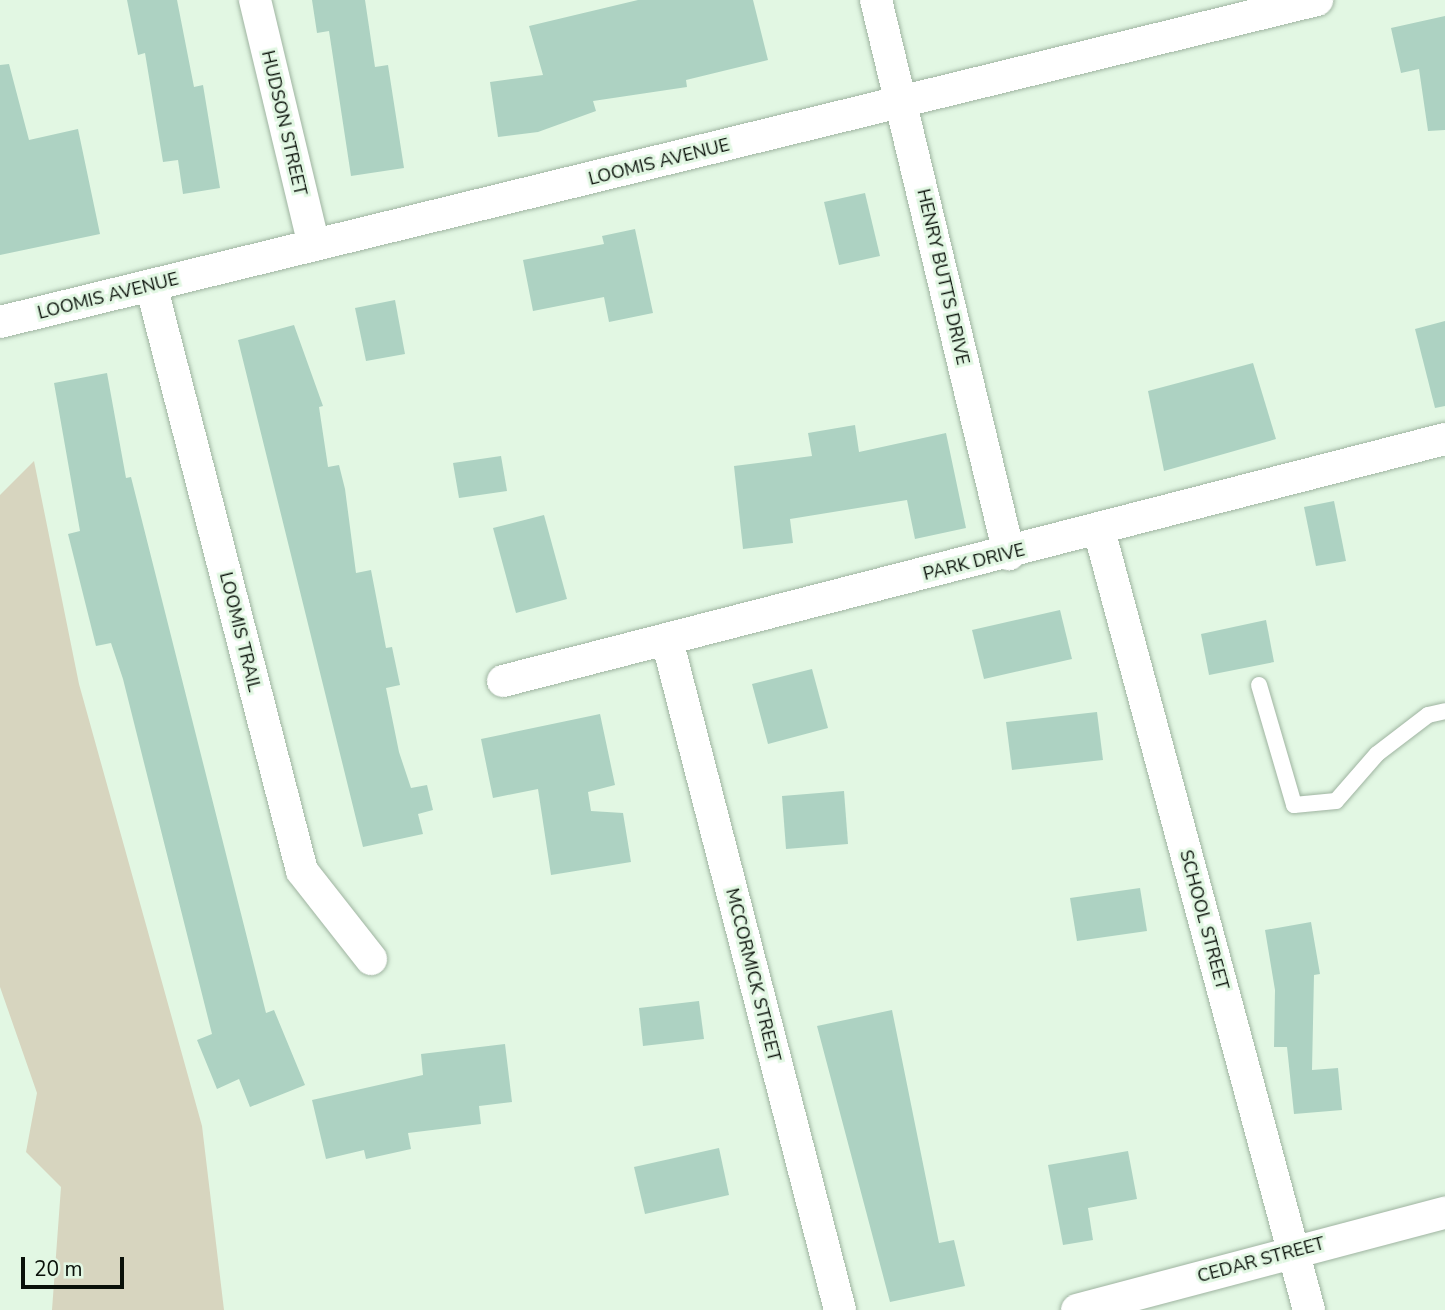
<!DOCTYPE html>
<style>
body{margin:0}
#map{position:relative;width:1445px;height:1310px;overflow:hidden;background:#e2f7e3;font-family:"Nunito Sans",sans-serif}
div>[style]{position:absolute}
.green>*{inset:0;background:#d7d5bf}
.building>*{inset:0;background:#add2c2}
.roads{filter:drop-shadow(0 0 2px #9fb4a1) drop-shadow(0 0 2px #9fb4a1)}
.lane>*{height:16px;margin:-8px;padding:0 8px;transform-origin:8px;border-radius:8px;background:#fff}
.street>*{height:32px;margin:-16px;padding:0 16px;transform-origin:16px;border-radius:16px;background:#fff}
span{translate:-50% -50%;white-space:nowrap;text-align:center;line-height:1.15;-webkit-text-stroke:6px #e2f7e3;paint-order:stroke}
.street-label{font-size:18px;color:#091009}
.scale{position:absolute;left:21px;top:1257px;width:103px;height:32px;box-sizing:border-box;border:4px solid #091009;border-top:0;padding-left:9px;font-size:21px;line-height:24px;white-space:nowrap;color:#091009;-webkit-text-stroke:5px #e2f7e3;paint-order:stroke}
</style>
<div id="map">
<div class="green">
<div style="clip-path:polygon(34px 461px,79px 684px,202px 1126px,224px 1310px,52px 1310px,61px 1187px,26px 1152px,37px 1093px,0 987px,0 495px)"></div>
</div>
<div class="building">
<div style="clip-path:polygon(127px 0,177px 0,194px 87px,203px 85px,220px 188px,183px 194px,178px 160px,163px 162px,145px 53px,138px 55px)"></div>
<div style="clip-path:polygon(312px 0,365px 0,375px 67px,388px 65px,404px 168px,351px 176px,329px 31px,317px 33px)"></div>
<div style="clip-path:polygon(638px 0,753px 0,768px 60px,686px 80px,687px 87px,593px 101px,596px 111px,538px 132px,498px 137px,490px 82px,543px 75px,529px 26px)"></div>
<div style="clip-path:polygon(1445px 16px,1445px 130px,1428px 131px,1419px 69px,1401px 73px,1391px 28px)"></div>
<div style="clip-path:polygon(9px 64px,29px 140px,78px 129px,100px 234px,0 255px,0 65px)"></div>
<div style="clip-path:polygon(865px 193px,880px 256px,839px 265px,824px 202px)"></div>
<div style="clip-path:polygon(635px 229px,653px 313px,609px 322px,604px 297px,533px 311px,523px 260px,604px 244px,602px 236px)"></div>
<div style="clip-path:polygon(395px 300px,405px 354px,366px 361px,355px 308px)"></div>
<div style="clip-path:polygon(1445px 321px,1445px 406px,1435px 408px,1415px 329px)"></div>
<div style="clip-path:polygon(294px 325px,323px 406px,319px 407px,328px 467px,339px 465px,345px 489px,356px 573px,371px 570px,386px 648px,392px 647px,400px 685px,386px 688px,399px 752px,411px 788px,427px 785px,433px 810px,418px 814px,423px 834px,363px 847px,238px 340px)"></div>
<div style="clip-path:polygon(1253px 363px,1276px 439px,1164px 471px,1148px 391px)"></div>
<div style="clip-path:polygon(107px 373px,126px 478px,131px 477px,266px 1013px,274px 1010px,305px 1085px,250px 1107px,239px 1079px,217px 1089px,197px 1040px,212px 1034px,123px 679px,111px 643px,96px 646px,68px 534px,80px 531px,54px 383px)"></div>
<div style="clip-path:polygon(855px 425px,859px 452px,946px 433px,966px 528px,915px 539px,907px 500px,790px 519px,793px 543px,743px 549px,734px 466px,812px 456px,808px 433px)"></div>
<div style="clip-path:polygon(501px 456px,507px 491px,459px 498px,453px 463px)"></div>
<div style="clip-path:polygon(1334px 501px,1346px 561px,1316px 566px,1304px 507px)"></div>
<div style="clip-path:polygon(544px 515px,567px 599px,516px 613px,493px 528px)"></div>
<div style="clip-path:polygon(1060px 610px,1072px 659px,984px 679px,972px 630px)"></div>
<div style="clip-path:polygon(1266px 620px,1274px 662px,1209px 675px,1201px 634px)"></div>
<div style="clip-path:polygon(812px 669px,828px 728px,768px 744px,752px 684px)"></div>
<div style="clip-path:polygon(1097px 712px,1103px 760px,1012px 770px,1006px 722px)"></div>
<div style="clip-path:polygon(600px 714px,615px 785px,588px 792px,591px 811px,623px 813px,631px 862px,551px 875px,538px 789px,493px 798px,481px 739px)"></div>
<div style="clip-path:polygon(844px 791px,848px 844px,786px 849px,782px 796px)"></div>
<div style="clip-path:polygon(1140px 888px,1147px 931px,1077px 941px,1070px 898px)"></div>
<div style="clip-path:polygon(1311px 922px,1320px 974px,1314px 975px,1312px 1070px,1338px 1068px,1342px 1110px,1294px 1114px,1287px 1047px,1274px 1047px,1275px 990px,1265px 930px)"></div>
<div style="clip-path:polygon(699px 1001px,704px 1039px,643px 1046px,639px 1008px)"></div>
<div style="clip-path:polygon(892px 1010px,939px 1243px,954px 1240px,965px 1286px,890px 1302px,817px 1026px)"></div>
<div style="clip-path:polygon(505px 1044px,512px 1102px,479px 1106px,481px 1124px,408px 1133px,411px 1149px,366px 1159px,364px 1150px,326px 1159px,312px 1100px,423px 1075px,421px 1054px)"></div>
<div style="clip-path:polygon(719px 1148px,729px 1195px,645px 1214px,634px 1167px)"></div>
<div style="clip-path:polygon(1128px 1151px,1137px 1199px,1088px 1208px,1093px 1240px,1063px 1245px,1048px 1165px)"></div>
</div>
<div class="roads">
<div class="lane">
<div style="left:1259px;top:685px;width:125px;rotate:73.7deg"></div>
<div style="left:1294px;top:805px;width:42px;rotate:-5.4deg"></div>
<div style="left:1336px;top:801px;width:62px;rotate:-48.9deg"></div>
<div style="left:1377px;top:754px;width:64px;rotate:-37.4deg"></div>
<div style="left:1428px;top:715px;width:17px;rotate:-13deg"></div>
</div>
<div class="street">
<div style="left:255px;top:0;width:252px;rotate:76.5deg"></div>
<div style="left:876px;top:0;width:570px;rotate:76.5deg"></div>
<div style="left:151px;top:285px;width:605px;rotate:75.55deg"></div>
<div style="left:302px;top:871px;width:112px;rotate:51.9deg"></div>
<div style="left:0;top:322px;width:1356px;rotate:-13.74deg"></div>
<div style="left:1099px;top:530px;width:808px;rotate:74.93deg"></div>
<div style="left:667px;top:640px;width:692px;rotate:75.52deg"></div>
<div style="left:503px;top:681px;width:973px;rotate:-14.41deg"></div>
<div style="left:1077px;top:1310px;width:381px;rotate:-14.8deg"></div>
</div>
</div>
<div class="street-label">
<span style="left:284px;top:123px;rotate:77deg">HUDSON STREET</span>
<span style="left:659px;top:162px;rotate:-14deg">LOOMIS AVENUE</span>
<span style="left:943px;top:277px;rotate:77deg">HENRY BUTTS DRIVE</span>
<span style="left:108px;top:296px;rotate:-14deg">LOOMIS AVENUE</span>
<span style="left:974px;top:562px;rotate:-14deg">PARK DRIVE</span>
<span style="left:240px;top:632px;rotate:76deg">LOOMIS TRAIL</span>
<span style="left:1204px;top:920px;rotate:75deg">SCHOOL STREET</span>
<span style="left:753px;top:975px;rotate:76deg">MCCORMICK STREET</span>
<span style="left:1261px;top:1260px;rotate:-15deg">CEDAR STREET</span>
</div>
<div class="scale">20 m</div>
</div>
